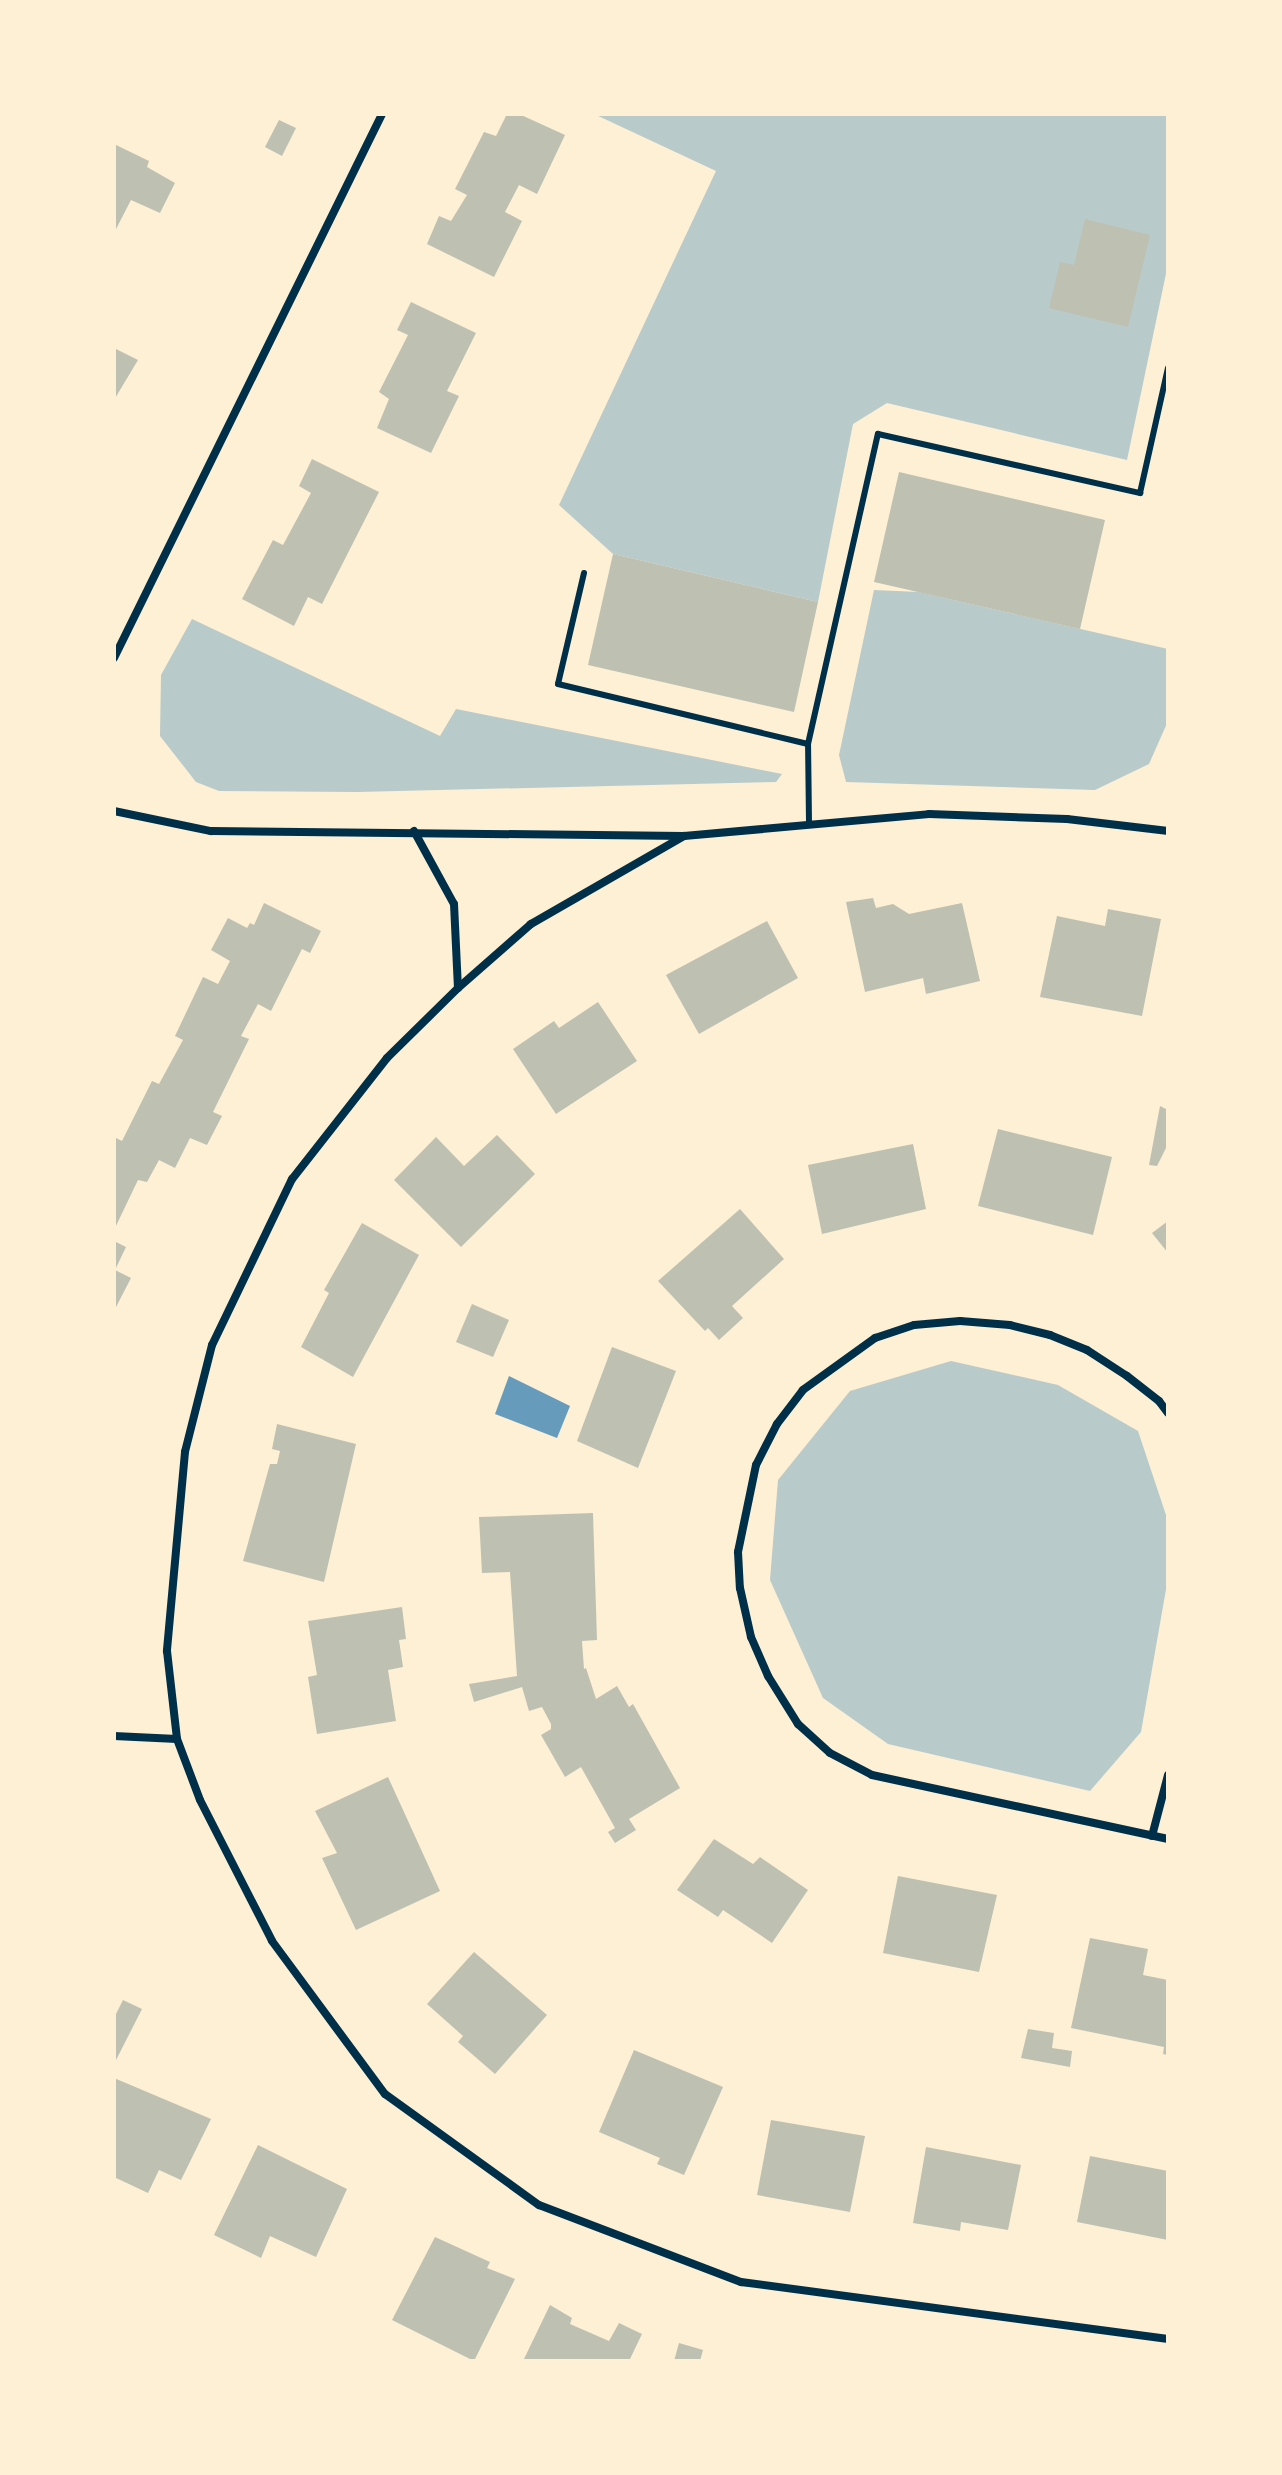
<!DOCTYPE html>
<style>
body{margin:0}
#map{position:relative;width:1282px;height:2475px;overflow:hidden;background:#fdf0d5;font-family:"PT Sans",sans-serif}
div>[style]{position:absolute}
.green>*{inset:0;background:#b9caca}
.water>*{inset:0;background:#669bbc}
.building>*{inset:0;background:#bec0b2}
.service>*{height:6px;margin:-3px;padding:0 3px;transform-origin:3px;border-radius:3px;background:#003049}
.minor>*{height:8px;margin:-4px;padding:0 4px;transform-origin:4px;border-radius:4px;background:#003049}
span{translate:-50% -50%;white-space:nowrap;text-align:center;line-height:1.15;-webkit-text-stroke:6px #fdf0d5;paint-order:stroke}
.frame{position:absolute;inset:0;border:116px solid #fdf0d5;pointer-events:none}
</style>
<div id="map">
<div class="green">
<div style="clip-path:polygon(594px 114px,1168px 114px,1168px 264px,1127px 460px,887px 403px,853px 424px,818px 602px,613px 554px,559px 505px,716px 171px)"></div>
<div style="clip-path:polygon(874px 590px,919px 592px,1168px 649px,1168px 721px,1149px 764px,1095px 790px,846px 782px,839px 755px)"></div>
<div style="clip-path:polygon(192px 619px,440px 736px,456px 709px,782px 774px,776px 782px,357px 792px,219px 791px,196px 782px,160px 736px,161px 675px)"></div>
<div style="clip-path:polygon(951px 1361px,1058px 1385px,1138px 1431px,1168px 1521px,1168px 1578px,1141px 1732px,1090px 1791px,888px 1744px,823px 1698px,770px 1580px,778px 1480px,850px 1391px)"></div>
</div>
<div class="water">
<div style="clip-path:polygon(509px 1376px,570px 1406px,557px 1438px,495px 1414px)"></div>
</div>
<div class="building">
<div style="clip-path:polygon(507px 114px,519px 114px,565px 135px,537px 194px,519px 185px,505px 212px,522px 221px,494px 277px,427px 244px,439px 216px,451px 221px,467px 195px,455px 189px,484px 132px,496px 136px)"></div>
<div style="clip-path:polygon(279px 120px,296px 128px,282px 156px,265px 147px)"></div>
<div style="clip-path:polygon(114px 144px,149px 161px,147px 167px,175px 183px,160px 213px,131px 200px,114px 233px)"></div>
<div style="clip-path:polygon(1085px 219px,1150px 235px,1128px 327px,1049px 308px,1060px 262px,1074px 265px)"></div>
<div style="clip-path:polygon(411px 302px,476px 333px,447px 391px,459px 396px,431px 453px,377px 428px,389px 399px,379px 392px,408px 335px,397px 330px)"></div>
<div style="clip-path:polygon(114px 348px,138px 360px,114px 400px)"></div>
<div style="clip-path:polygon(312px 459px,379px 492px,322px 604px,308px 597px,294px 626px,242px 599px,273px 540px,283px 545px,311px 493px,299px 486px)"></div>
<div style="clip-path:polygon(899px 472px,1105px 520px,1080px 629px,874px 582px)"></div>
<div style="clip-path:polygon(613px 554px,818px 602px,794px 712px,588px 665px)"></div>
<div style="clip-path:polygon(873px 898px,876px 908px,893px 904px,909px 914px,962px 903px,980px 981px,926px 994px,923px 978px,865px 992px,846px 902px)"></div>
<div style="clip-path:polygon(264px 903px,321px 931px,310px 953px,302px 949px,271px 1011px,258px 1004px,241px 1036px,249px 1039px,213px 1112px,222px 1116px,207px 1145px,190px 1138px,175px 1168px,159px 1160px,147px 1182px,138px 1180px,114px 1230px,114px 1137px,122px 1141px,152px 1081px,159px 1084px,183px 1040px,175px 1036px,203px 977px,218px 984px,230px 961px,211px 950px,228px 918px,247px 928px,250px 923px,254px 925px)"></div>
<div style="clip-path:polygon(1108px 909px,1161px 919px,1142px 1016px,1040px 997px,1057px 916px,1105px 926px)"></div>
<div style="clip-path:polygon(767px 921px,798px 978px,699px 1034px,666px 975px)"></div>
<div style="clip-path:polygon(598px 1002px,637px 1061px,556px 1114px,513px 1049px,554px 1021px,559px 1028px)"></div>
<div style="clip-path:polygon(1160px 1106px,1168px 1110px,1168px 1144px,1157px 1166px,1149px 1165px)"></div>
<div style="clip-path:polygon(998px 1129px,1112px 1157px,1093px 1235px,978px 1206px)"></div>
<div style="clip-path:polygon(497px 1135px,535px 1174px,461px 1247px,394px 1180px,436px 1137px,464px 1166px)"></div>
<div style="clip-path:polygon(913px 1144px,926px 1209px,822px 1234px,808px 1165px)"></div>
<div style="clip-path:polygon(740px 1209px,784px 1259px,732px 1306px,743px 1318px,719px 1340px,708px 1328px,705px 1331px,658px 1281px)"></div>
<div style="clip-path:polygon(1168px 1221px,1168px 1253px,1152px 1233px)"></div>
<div style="clip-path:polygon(362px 1223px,419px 1255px,353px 1377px,301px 1347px,329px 1293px,324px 1290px)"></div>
<div style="clip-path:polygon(114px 1241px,126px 1247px,115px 1270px,131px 1278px,114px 1311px)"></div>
<div style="clip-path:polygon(472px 1304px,509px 1320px,493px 1357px,456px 1342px)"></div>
<div style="clip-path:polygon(612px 1347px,676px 1371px,638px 1468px,577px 1441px)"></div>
<div style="clip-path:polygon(277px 1424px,356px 1444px,324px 1582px,243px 1561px,270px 1464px,277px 1464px,280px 1451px,272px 1449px)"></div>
<div style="clip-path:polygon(593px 1513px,597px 1640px,582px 1641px,584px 1669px,586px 1668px,596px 1699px,617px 1686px,629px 1707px,633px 1704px,680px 1788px,629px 1819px,636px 1830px,615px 1843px,608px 1832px,615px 1828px,581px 1767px,565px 1777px,541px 1735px,551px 1729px,551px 1724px,542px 1707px,529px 1711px,522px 1687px,474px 1702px,469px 1684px,517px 1676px,510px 1572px,482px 1573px,479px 1517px)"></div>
<div style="clip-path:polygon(402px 1607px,406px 1639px,399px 1640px,403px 1667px,388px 1670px,396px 1721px,317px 1734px,308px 1677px,317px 1675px,308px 1621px)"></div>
<div style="clip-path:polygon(388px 1777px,440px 1891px,356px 1930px,322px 1858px,337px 1853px,315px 1811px)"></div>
<div style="clip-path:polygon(714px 1839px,753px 1864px,760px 1857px,808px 1890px,772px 1943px,723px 1910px,718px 1917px,677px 1890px)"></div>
<div style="clip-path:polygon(898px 1876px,997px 1895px,979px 1972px,883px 1953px)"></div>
<div style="clip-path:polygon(1090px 1938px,1148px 1949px,1143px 1975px,1168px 1980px,1168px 2055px,1163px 2054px,1164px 2047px,1071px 2028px)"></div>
<div style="clip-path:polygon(474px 1952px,547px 2015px,495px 2074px,458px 2042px,463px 2036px,427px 2004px)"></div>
<div style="clip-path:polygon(123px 2000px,142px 2009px,114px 2064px,114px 2018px)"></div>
<div style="clip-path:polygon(1028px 2029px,1054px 2033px,1052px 2048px,1072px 2051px,1070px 2067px,1021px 2058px)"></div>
<div style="clip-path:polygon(634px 2050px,723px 2087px,684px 2175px,657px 2164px,660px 2158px,599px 2132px)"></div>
<div style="clip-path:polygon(114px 2078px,211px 2119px,181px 2180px,159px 2170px,148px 2193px,114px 2177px)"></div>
<div style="clip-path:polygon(771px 2120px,865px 2136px,850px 2212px,757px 2195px)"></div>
<div style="clip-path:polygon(258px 2145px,347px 2189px,316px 2257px,270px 2236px,261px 2258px,214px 2235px)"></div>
<div style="clip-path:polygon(926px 2147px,1021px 2165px,1008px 2230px,961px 2222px,960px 2231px,913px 2223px)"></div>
<div style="clip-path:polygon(1090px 2156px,1168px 2171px,1168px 2240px,1077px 2222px)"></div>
<div style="clip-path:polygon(435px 2237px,490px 2262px,487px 2268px,515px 2279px,474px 2361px,392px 2320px)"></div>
<div style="clip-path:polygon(550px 2305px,572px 2318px,570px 2324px,609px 2341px,619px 2323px,642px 2334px,629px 2361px,523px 2361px)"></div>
<div style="clip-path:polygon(679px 2343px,703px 2350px,700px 2361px,674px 2361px)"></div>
</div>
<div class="service">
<div style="left:584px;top:573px;width:114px;rotate:103.2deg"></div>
<div style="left:558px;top:684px;width:257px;rotate:13.5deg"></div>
<div style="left:809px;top:822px;width:78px;rotate:-90.7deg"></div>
<div style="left:808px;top:744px;width:318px;rotate:-77.3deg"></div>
<div style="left:878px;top:434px;width:269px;rotate:12.7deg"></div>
<div style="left:1140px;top:493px;width:128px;rotate:-77.4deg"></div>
</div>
<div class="minor">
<div style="left:114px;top:658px;width:606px;rotate:-63.77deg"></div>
<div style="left:114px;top:811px;width:99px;rotate:11.7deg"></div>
<div style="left:211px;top:831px;width:473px;rotate:0.6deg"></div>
<div style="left:684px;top:836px;width:246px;rotate:-5.1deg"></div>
<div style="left:929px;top:814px;width:138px;rotate:2.1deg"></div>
<div style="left:1067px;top:819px;width:102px;rotate:6.8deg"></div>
<div style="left:414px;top:831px;width:83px;rotate:61.3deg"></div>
<div style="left:454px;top:904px;width:84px;rotate:87.3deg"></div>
<div style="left:684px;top:836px;width:177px;rotate:150.1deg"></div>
<div style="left:531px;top:924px;width:97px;rotate:138.8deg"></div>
<div style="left:458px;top:988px;width:100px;rotate:135.4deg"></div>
<div style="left:387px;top:1058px;width:154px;rotate:128.1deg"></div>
<div style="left:292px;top:1179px;width:184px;rotate:115.7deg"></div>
<div style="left:212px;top:1345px;width:110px;rotate:104.2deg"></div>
<div style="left:185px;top:1452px;width:200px;rotate:95.2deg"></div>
<div style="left:167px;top:1651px;width:89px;rotate:83.5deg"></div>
<div style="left:177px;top:1739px;width:65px;rotate:69.3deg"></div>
<div style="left:200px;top:1800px;width:158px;rotate:62.9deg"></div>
<div style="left:272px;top:1941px;width:190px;rotate:53.6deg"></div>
<div style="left:385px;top:2094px;width:190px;rotate:35.8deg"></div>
<div style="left:539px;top:2205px;width:216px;rotate:20.9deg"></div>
<div style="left:741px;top:2282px;width:431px;rotate:7.6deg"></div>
<div style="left:1168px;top:1413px;width:15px;rotate:-127deg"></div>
<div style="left:1159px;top:1401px;width:41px;rotate:-142deg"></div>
<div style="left:1127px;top:1376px;width:48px;rotate:-147deg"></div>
<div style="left:1087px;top:1350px;width:40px;rotate:-158deg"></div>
<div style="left:1050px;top:1335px;width:41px;rotate:-166deg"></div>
<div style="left:1010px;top:1325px;width:50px;rotate:-175.4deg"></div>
<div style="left:960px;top:1321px;width:46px;rotate:175deg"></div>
<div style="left:914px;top:1325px;width:41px;rotate:161.6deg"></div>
<div style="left:875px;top:1338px;width:89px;rotate:144.2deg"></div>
<div style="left:803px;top:1390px;width:43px;rotate:127.4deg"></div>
<div style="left:777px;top:1424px;width:46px;rotate:117.1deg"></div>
<div style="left:756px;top:1465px;width:89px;rotate:101.7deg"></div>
<div style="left:738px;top:1552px;width:36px;rotate:87deg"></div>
<div style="left:740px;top:1588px;width:50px;rotate:77.3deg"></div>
<div style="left:751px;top:1637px;width:43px;rotate:66.4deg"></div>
<div style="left:768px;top:1676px;width:57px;rotate:58deg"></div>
<div style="left:798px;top:1724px;width:43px;rotate:42.2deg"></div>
<div style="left:830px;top:1753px;width:47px;rotate:27.6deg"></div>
<div style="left:872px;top:1775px;width:303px;rotate:12.2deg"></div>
<div style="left:114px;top:1736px;width:63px;rotate:2.7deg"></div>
<div style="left:1152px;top:1836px;width:63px;rotate:-75.3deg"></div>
</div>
<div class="frame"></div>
</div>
